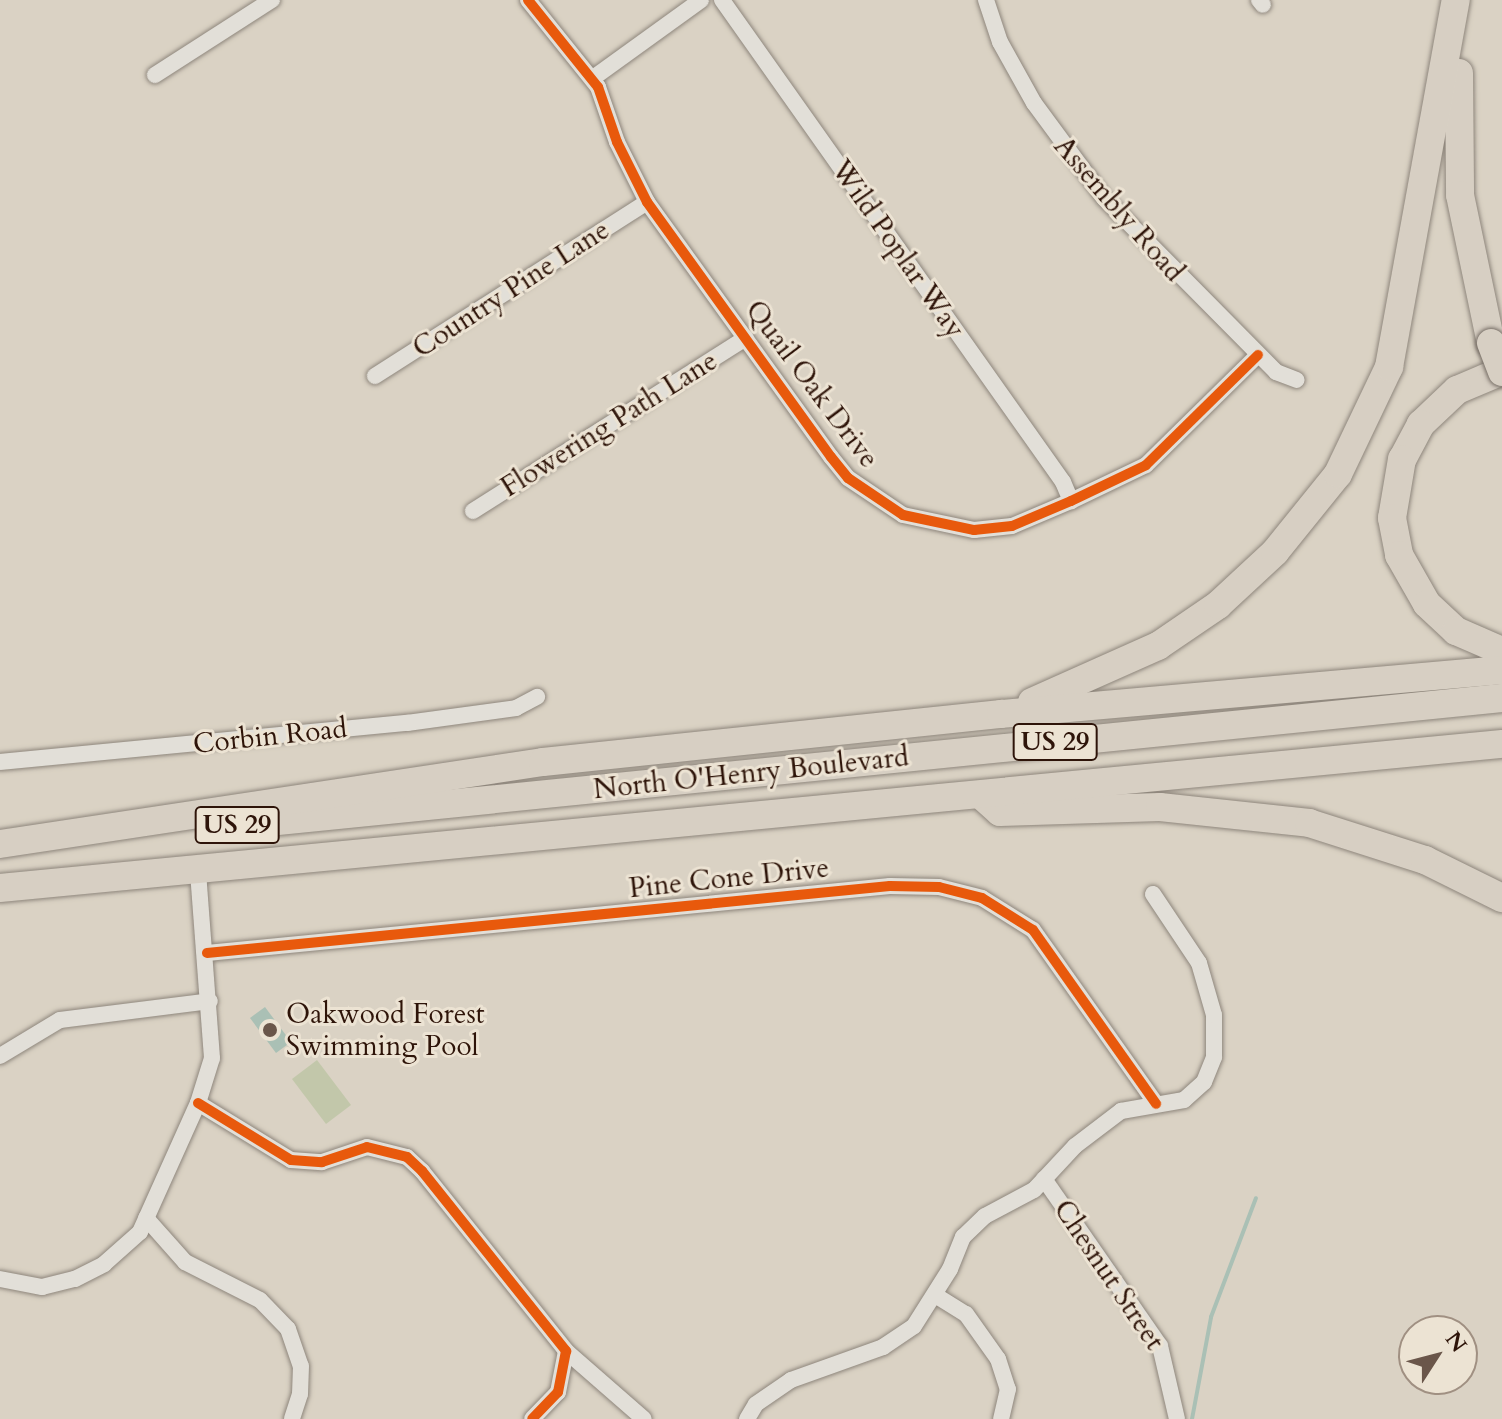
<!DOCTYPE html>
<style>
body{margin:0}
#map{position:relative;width:1502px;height:1419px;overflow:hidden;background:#dad2c4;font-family:Cardo,serif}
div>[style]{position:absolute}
.green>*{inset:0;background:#c2c7aa}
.water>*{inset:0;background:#aac0b5}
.stream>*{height:4px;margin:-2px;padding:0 2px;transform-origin:2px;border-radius:2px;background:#aac0b5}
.roads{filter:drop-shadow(0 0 2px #8e867c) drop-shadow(0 0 2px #8e867c)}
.street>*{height:16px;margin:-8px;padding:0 8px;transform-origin:8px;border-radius:8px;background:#e2dfd8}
.highway>*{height:28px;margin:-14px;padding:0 14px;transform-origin:14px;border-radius:14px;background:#d7cfc3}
.bridges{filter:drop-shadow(0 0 2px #756c64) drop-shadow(0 0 2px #756c64)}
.highway-bridge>*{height:28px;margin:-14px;padding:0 14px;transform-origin:14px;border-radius:14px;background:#d7cfc3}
.cycleway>*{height:10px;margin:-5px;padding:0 5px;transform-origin:5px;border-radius:5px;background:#e8590c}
.dots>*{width:22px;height:22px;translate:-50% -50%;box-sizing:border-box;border:4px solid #ece3d3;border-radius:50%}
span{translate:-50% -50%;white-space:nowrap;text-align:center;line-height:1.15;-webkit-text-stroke:6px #ece3d3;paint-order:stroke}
.shield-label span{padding:2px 6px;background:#ece3d3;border:2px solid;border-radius:6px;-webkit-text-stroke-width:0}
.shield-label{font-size:26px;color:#2e1409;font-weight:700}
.street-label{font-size:28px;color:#2e1409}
.poi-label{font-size:28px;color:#2e1409}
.left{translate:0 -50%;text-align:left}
.north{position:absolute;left:1398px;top:1315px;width:80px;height:80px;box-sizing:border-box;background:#ece3d3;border:2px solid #a09082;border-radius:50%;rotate:54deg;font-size:22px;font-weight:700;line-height:32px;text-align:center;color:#2e1409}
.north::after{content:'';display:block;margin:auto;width:28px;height:36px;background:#6a564a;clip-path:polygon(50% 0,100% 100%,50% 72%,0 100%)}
</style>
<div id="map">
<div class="green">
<div style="clip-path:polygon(317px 1060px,351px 1105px,326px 1124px,292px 1079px)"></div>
</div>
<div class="water">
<div style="clip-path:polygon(265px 1007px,291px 1042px,276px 1053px,250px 1018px)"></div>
</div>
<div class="stream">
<div style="left:1192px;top:1419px;width:104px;rotate:-79.4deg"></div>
<div style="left:1211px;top:1317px;width:127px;rotate:-69.3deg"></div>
</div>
<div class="roads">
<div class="street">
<div style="left:528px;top:0;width:112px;rotate:51.2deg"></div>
<div style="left:598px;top:87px;width:58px;rotate:70.9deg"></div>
<div style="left:617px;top:142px;width:67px;rotate:63.4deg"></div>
<div style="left:647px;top:202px;width:314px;rotate:54.2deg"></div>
<div style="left:831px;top:457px;width:27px;rotate:51deg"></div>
<div style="left:848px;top:478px;width:66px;rotate:33.9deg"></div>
<div style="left:903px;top:515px;width:73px;rotate:11.9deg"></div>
<div style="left:974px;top:530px;width:38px;rotate:-6deg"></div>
<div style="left:1012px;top:526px;width:64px;rotate:-23deg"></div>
<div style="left:1071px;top:501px;width:83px;rotate:-25.6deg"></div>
<div style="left:1146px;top:465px;width:157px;rotate:-44.5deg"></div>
<div style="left:722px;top:0;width:590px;rotate:54.72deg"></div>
<div style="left:1063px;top:482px;width:21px;rotate:67deg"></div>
<div style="left:986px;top:0;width:44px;rotate:71.6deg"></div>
<div style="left:1000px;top:42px;width:70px;rotate:60.9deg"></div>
<div style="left:1034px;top:103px;width:118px;rotate:53.6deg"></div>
<div style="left:1104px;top:198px;width:245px;rotate:45.3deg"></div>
<div style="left:1276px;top:372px;width:22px;rotate:21deg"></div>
<div style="left:1259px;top:0;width:6px;rotate:51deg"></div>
<div style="left:155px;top:75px;width:139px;rotate:-32.7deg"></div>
<div style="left:593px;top:78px;width:133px;rotate:-35.8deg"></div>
<div style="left:375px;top:376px;width:323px;rotate:-32.6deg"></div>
<div style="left:473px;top:511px;width:323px;rotate:-32.4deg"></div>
<div style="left:0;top:762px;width:409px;rotate:-5.5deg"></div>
<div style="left:407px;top:723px;width:110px;rotate:-7.8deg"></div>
<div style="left:516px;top:708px;width:24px;rotate:-28deg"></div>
<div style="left:207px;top:953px;width:686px;rotate:-5.6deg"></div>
<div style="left:890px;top:886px;width:49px;rotate:1.2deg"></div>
<div style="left:939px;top:887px;width:44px;rotate:14.3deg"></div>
<div style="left:982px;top:898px;width:60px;rotate:32.1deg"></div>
<div style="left:1033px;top:930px;width:213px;rotate:54.7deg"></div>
<div style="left:0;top:1056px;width:70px;rotate:-31deg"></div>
<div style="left:60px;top:1020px;width:151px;rotate:-7.2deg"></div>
<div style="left:198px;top:1103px;width:109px;rotate:31.5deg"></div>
<div style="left:291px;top:1160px;width:31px;rotate:4deg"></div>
<div style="left:322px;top:1162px;width:47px;rotate:-18.4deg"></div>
<div style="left:367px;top:1147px;width:41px;rotate:14deg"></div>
<div style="left:407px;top:1157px;width:21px;rotate:43deg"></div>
<div style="left:422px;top:1171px;width:231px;rotate:51.3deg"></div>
<div style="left:566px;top:1351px;width:42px;rotate:101deg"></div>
<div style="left:558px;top:1392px;width:37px;rotate:134deg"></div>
<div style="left:1044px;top:1179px;width:203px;rotate:55.2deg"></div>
<div style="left:1160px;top:1346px;width:75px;rotate:76.9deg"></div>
<div style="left:146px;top:1218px;width:59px;rotate:48.4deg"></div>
<div style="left:185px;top:1262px;width:84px;rotate:26.9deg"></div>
<div style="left:260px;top:1300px;width:40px;rotate:46deg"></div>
<div style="left:288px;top:1329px;width:39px;rotate:71deg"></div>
<div style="left:301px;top:1366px;width:28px;rotate:92deg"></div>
<div style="left:300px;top:1394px;width:26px;rotate:108deg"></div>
<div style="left:0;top:1279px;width:43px;rotate:10.8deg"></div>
<div style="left:42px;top:1287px;width:34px;rotate:-14deg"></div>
<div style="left:75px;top:1279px;width:33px;rotate:-27deg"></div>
<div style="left:104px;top:1264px;width:48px;rotate:-41.6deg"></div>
<div style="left:140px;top:1232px;width:141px;rotate:-65.8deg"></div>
<div style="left:198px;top:1103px;width:47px;rotate:-72.7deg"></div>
<div style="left:212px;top:1058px;width:188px;rotate:-94.3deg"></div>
<div style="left:935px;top:1295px;width:36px;rotate:32deg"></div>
<div style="left:966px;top:1314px;width:55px;rotate:54.6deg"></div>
<div style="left:998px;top:1359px;width:32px;rotate:72deg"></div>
<div style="left:1008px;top:1389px;width:31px;rotate:103deg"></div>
<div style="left:566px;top:1351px;width:103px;rotate:41.1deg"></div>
<div style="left:747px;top:1419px;width:17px;rotate:-59deg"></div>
<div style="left:756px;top:1404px;width:42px;rotate:-34.4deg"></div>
<div style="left:791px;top:1380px;width:98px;rotate:-19.7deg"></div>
<div style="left:883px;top:1347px;width:37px;rotate:-34deg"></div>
<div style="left:914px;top:1326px;width:67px;rotate:-57.7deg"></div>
<div style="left:950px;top:1269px;width:35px;rotate:-68deg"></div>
<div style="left:963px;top:1237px;width:30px;rotate:-44deg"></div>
<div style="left:985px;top:1216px;width:55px;rotate:-28deg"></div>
<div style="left:1034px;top:1190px;width:60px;rotate:-47deg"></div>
<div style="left:1075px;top:1146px;width:58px;rotate:-37.3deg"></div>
<div style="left:1121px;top:1111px;width:64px;rotate:-9.9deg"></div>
<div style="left:1184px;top:1100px;width:27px;rotate:-42deg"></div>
<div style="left:1204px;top:1082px;width:27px;rotate:-68deg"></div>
<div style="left:1214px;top:1057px;width:42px;rotate:-90deg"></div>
<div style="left:1214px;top:1015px;width:54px;rotate:-106.1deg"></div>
<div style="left:1199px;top:963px;width:83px;rotate:-123.7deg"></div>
</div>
<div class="highway">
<div style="left:1459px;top:73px;width:122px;rotate:89.5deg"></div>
<div style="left:1460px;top:195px;width:151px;rotate:78.2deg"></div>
<div style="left:1502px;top:371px;width:49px;rotate:157.1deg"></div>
<div style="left:1457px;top:390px;width:50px;rotate:136.6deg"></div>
<div style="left:1421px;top:424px;width:40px;rotate:118deg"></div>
<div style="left:1402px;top:459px;width:60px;rotate:99.6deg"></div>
<div style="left:1392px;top:518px;width:38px;rotate:79deg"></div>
<div style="left:1399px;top:555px;width:56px;rotate:60.3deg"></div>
<div style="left:1427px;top:604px;width:40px;rotate:43deg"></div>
<div style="left:1456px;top:631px;width:50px;rotate:23.5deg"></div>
<div style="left:1032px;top:702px;width:138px;rotate:-24deg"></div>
<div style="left:1158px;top:646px;width:73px;rotate:-34.3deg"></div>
<div style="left:1218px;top:605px;width:78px;rotate:-42.9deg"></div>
<div style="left:1275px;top:552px;width:100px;rotate:-51.1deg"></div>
<div style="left:1338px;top:474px;width:119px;rotate:-64.5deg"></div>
<div style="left:1389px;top:367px;width:373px;rotate:-79.7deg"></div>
<div style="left:981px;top:795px;width:25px;rotate:42deg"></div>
<div style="left:1000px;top:812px;width:160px;rotate:-1.8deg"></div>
<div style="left:1160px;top:807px;width:150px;rotate:6.1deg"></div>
<div style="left:1309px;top:823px;width:122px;rotate:17.7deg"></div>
<div style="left:1425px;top:860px;width:86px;rotate:26.3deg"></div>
<div style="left:228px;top:826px;width:1280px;rotate:-5.74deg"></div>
<div style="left:0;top:844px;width:549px;rotate:-8.59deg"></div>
<div style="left:543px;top:762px;width:461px;rotate:-6deg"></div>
<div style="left:1001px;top:714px;width:503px;rotate:-5.02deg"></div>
<div style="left:0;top:888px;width:1509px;rotate:-5.48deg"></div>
</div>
</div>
<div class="bridges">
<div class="highway-bridge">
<div style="left:1491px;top:343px;width:31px;rotate:69deg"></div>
</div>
</div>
<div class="cycleway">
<div style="left:528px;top:0;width:112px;rotate:51.2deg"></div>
<div style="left:598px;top:87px;width:58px;rotate:70.9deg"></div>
<div style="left:617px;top:142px;width:67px;rotate:63.4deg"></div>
<div style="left:647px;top:202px;width:314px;rotate:54.2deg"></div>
<div style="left:831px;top:457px;width:27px;rotate:51deg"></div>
<div style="left:848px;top:478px;width:66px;rotate:33.9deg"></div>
<div style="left:903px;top:515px;width:73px;rotate:11.9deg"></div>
<div style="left:974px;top:530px;width:38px;rotate:-6deg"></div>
<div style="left:1012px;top:526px;width:64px;rotate:-23deg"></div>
<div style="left:1071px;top:501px;width:83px;rotate:-25.6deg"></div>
<div style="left:1146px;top:465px;width:157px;rotate:-44.5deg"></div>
<div style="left:207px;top:953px;width:686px;rotate:-5.6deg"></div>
<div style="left:890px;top:886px;width:49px;rotate:1.2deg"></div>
<div style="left:939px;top:887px;width:44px;rotate:14.3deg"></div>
<div style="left:982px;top:898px;width:60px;rotate:32.1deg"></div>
<div style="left:1033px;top:930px;width:213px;rotate:54.7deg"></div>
<div style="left:198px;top:1103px;width:109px;rotate:31.5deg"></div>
<div style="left:291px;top:1160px;width:31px;rotate:4deg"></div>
<div style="left:322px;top:1162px;width:47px;rotate:-18.4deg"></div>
<div style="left:367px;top:1147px;width:41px;rotate:14deg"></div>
<div style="left:407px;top:1157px;width:21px;rotate:43deg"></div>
<div style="left:422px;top:1171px;width:231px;rotate:51.3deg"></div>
<div style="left:566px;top:1351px;width:42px;rotate:101deg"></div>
<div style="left:558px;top:1392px;width:37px;rotate:134deg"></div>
</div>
<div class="dots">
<div style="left:270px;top:1030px;background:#6a564a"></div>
</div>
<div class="shield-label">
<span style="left:1055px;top:742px">US 29</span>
<span style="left:237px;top:825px">US 29</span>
</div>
<div class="street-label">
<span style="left:1119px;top:209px;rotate:49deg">Assembly Road</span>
<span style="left:898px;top:249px;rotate:55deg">Wild Poplar Way</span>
<span style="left:511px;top:289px;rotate:-33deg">Country Pine Lane</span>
<span style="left:812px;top:384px;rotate:53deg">Quail Oak Drive</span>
<span style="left:609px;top:424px;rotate:-32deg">Flowering Path Lane</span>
<span style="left:270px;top:736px;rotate:-6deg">Corbin Road</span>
<span style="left:751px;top:773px;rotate:-6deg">North O'Henry Boulevard</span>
<span style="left:729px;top:878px;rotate:-6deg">Pine Cone Drive</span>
<span style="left:1109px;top:1275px;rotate:56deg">Chesnut Street</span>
</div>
<div class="poi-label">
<span class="left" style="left:286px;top:1030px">Oakwood Forest<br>Swimming Pool</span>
</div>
<div class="north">N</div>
</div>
